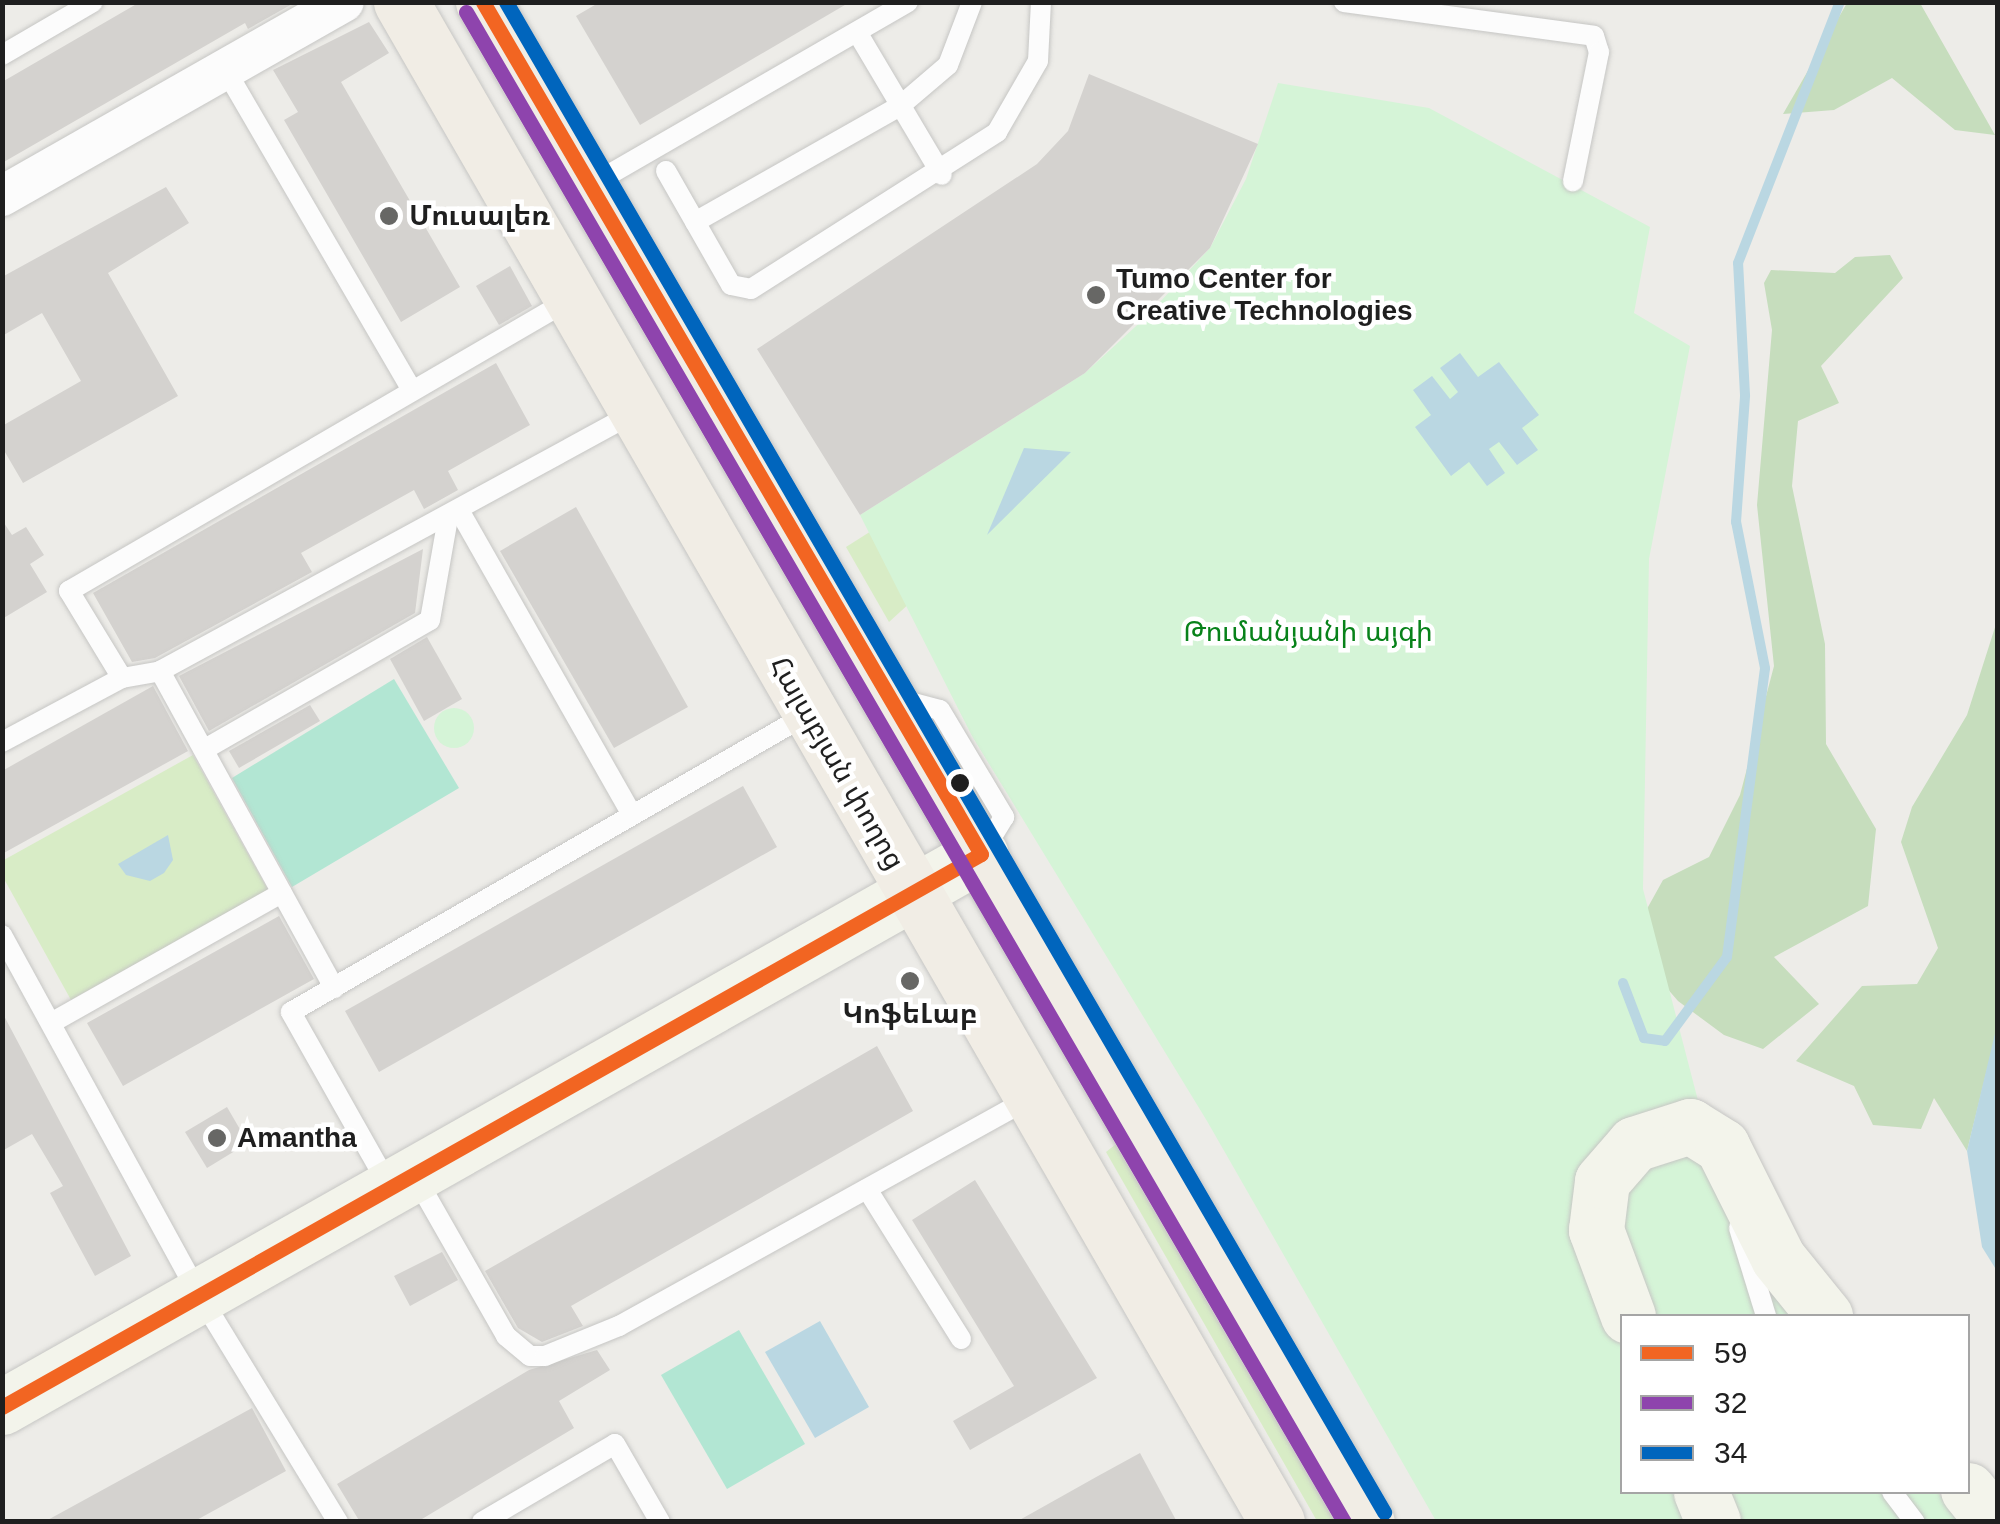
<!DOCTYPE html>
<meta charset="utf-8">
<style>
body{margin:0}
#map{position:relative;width:2000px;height:1524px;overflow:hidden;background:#edece8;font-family:Arial,"Noto Sans Armenian",sans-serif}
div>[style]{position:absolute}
.grass>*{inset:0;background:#d8ecc6}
.forest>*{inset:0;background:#c6ddbd}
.park>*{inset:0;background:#d5f4d7}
.round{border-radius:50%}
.pitch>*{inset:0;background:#b2e6d3}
.water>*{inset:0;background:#bad7e2}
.stream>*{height:10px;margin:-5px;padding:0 5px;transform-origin:5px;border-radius:5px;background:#bad7e2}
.building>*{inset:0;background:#d4d2cf}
.roads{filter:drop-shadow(0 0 2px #c6c6c4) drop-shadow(0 0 2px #c6c6c4)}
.lane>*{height:20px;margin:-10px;padding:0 10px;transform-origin:10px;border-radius:10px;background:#fcfcfc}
.street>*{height:40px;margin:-20px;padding:0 20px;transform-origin:20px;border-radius:20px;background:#fcfcfc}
.secondary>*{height:55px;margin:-27.5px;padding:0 27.5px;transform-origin:27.5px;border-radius:27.5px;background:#f3f4eb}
.primary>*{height:55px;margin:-27.5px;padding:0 27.5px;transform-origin:27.5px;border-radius:27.5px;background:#f1ede5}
.bus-1>*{height:15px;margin:-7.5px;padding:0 7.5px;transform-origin:7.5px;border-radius:7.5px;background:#f26522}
.bus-2>*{height:15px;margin:-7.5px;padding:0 7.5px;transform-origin:7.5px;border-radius:7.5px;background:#8e44ad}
.bus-3>*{height:15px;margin:-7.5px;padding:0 7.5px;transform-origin:7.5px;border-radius:7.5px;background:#0065bd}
.dots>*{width:28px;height:28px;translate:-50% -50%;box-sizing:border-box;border:5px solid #fff;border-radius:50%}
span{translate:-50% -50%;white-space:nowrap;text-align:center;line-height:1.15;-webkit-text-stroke:9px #fff;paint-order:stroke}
.poi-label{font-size:28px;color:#1f1f1f;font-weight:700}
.left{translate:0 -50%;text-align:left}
.park-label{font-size:28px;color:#08821a}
.street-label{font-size:28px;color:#1f1f1f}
.frame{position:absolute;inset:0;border:5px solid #1f1f1f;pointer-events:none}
.legend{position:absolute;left:1620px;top:1314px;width:350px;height:180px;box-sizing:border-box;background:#fff;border:2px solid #a5a5a5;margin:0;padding:12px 18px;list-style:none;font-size:30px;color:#1f1f1f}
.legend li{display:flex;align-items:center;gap:20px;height:50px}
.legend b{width:50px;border:2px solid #a5a5a5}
</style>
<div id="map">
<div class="grass">
<div style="clip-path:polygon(928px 495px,980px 539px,889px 622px,846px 547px)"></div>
<div style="clip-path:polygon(193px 755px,268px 890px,71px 1000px,3px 877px,2px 861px)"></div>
<div style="clip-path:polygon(1116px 1144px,1338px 1521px,1317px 1521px,1106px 1152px)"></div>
</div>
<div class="forest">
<div style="clip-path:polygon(1847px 3px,1920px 3px,1995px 135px,1955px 130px,1892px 78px,1834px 110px,1783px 114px)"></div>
<div style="clip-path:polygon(1890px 255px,1903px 278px,1821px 366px,1839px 403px,1798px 421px,1792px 486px,1825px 644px,1826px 744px,1876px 829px,1868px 906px,1774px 957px,1819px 1004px,1763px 1049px,1724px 1035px,1678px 1001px,1628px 943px,1663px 880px,1709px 857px,1740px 795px,1774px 666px,1757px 505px,1772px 330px,1764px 283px,1771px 270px,1835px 273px,1855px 257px)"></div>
<div style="clip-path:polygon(1997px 621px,1998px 1025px,1967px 1151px,1934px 1098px,1921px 1129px,1873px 1125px,1854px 1086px,1796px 1061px,1862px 986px,1917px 984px,1938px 948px,1901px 842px,1912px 807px,1967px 715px)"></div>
</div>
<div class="park">
<div style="clip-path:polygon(1278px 83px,1429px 108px,1650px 227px,1634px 313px,1690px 346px,1649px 559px,1643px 889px,1728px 1216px,1800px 1316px,1622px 1316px,1622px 1492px,1937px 1492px,1966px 1521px,1436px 1521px,1207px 1121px,972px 736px,860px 515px,1085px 373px,1147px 316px,1210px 248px,1246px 179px)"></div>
<div class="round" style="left:434px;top:708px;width:40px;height:40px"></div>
</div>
<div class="pitch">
<div style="clip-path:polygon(394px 679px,459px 788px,292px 887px,232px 778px)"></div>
<div style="clip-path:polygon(739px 1330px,805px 1444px,727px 1489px,661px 1375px)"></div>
</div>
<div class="water">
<div style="clip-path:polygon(1460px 353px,1478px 377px,1499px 362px,1539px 415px,1522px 428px,1538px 450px,1517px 465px,1499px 442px,1489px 449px,1505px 473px,1487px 486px,1469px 462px,1451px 476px,1415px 427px,1431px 415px,1413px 390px,1432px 376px,1450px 399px,1458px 392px,1440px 368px)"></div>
<div style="clip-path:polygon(1024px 448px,1071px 452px,987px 535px)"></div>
<div style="clip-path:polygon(168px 835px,173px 860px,164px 873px,150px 881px,126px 875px,118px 864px)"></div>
<div style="clip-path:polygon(1997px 1025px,1997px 1271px,1982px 1247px,1967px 1151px)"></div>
<div style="clip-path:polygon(820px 1321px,869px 1407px,815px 1438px,765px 1352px)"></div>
</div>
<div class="stream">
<div style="left:1623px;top:983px;width:59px;rotate:69.1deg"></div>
<div style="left:1644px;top:1038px;width:21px;rotate:8deg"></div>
<div style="left:1665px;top:1041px;width:104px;rotate:-53.6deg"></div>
<div style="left:1727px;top:957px;width:291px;rotate:-82.5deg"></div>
<div style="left:1765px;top:668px;width:149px;rotate:-101.2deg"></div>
<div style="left:1736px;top:522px;width:127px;rotate:-85.9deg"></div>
<div style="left:1745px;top:395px;width:132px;rotate:-93deg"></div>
<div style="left:1738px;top:263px;width:280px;rotate:-68.7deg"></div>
</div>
<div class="building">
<div style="clip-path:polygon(140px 2px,294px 3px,248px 29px,245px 23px,2px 163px,2px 82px)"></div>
<div style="clip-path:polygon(600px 2px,850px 2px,640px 125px,576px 16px)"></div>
<div style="clip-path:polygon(369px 22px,389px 53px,341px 82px,460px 287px,401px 322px,284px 120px,298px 112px,273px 70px)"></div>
<div style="clip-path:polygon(1089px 74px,1258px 144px,1210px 248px,1085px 373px,860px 515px,757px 349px,1037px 164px,1068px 131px)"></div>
<div style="clip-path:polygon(166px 187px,189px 223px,108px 273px,178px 396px,23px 483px,2px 447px,2px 426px,81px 381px,42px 313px,2px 336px,2px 277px)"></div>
<div style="clip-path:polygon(510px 266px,532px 306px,499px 325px,476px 286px)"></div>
<div style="clip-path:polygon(496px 363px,530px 425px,448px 471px,458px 490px,424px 509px,414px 490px,301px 553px,312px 572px,155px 658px,132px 662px,93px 593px)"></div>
<div style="clip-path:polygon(576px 507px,688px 707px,614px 748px,500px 551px)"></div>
<div style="clip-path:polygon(2px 520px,12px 535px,26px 527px,44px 555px,30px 564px,47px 592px,2px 619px)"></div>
<div style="clip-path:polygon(423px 549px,415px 613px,209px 731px,179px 676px)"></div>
<div style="clip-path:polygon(427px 637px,462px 699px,424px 721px,390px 659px)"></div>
<div style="clip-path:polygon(153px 686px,188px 751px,2px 854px,2px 771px)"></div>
<div style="clip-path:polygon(310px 705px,320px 721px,239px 768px,229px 751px)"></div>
<div style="clip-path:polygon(743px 786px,777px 847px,379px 1072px,345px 1011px)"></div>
<div style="clip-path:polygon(279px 916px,314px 979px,123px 1086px,87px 1023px)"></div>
<div style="clip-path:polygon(2px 1012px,131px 1256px,95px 1276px,50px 1193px,63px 1186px,32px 1134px,2px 1151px)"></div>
<div style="clip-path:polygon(877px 1046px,913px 1111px,571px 1306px,583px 1326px,542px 1342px,518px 1328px,485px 1271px)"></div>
<div style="clip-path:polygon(227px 1107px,248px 1143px,207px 1168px,185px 1132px)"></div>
<div style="clip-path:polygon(975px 1180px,1097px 1378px,970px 1450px,953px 1421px,1014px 1386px,912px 1220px)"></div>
<div style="clip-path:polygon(442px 1252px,458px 1280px,410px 1306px,394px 1276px)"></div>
<div style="clip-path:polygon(597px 1350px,610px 1370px,559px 1401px,574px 1428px,417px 1522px,360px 1522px,337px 1484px,529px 1370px)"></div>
<div style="clip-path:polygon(252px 1408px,286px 1471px,193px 1522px,44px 1522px)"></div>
<div style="clip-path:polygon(1140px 1453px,1177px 1522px,1016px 1522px,1098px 1476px)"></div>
</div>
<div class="roads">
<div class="lane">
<div style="left:1344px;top:2px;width:252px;rotate:7.7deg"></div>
<div style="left:1594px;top:36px;width:17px;rotate:73deg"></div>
<div style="left:1599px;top:52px;width:132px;rotate:101.4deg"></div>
<div style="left:857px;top:32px;width:166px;rotate:59.3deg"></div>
<div style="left:2px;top:55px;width:105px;rotate:-30.2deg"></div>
<div style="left:225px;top:69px;width:371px;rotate:59.8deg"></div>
<div style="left:666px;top:171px;width:131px;rotate:60.3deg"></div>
<div style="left:731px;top:285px;width:20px;rotate:11deg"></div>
<div style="left:751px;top:289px;width:292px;rotate:-32.5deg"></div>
<div style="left:997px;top:132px;width:82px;rotate:-60deg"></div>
<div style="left:1038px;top:61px;width:59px;rotate:-87.1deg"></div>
<div style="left:591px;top:185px;width:366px;rotate:-30deg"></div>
<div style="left:695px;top:222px;width:236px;rotate:-29.5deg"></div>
<div style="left:900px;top:106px;width:63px;rotate:-40.5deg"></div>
<div style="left:948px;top:65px;width:67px;rotate:-69.1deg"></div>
<div style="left:460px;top:512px;width:348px;rotate:60.4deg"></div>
<div style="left:160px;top:671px;width:362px;rotate:61.2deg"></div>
<div style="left:122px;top:678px;width:102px;rotate:-121.3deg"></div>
<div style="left:69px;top:591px;width:581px;rotate:-30.19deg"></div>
<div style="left:898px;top:699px;width:43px;rotate:14.7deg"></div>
<div style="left:940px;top:710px;width:125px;rotate:59.1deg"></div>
<div style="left:1004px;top:817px;width:42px;rotate:121.4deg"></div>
<div style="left:2px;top:742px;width:136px;rotate:-28.1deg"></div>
<div style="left:122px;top:678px;width:39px;rotate:-10deg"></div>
<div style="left:160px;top:671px;width:540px;rotate:-28.56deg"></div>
<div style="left:205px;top:749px;width:259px;rotate:-29.8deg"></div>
<div style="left:430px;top:620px;width:104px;rotate:-80deg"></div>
<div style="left:2px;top:935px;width:412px;rotate:61.3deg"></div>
<div style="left:200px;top:1296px;width:265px;rotate:58.6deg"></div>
<div style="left:51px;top:1023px;width:265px;rotate:-29.4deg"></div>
<div style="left:416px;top:1178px;width:182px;rotate:60.3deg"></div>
<div style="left:506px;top:1336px;width:31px;rotate:40deg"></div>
<div style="left:530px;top:1356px;width:15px"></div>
<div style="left:545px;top:1356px;width:80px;rotate:-22.1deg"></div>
<div style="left:619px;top:1326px;width:471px;rotate:-29deg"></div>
<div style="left:390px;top:1188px;width:202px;rotate:-119.4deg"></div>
<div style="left:291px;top:1012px;width:597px;rotate:-29.96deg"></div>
<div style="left:867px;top:1189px;width:177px;rotate:57.9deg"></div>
<div style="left:1739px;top:1228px;width:92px;rotate:72.9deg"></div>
<div style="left:1892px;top:1492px;width:38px;rotate:53deg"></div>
<div style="left:482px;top:1522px;width:154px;rotate:-30.4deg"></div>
<div style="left:615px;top:1444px;width:90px;rotate:60deg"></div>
</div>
<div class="street">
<div style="left:2px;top:196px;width:393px;rotate:-29.6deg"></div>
</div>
<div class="secondary">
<div style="left:1628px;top:1316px;width:92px;rotate:-110.4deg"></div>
<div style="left:1596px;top:1230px;width:49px;rotate:-83deg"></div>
<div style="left:1602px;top:1181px;width:49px;rotate:-49.1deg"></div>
<div style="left:1634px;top:1144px;width:59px;rotate:-17.8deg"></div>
<div style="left:1690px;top:1126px;width:38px;rotate:32deg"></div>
<div style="left:1722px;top:1146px;width:125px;rotate:63.4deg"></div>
<div style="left:1778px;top:1258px;width:75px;rotate:51deg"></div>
<div style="left:2px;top:1407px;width:1124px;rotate:-29.46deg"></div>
<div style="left:1968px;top:1490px;width:41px;rotate:50.9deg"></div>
<div style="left:1701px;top:1492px;width:32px;rotate:68deg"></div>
</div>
<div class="primary">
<div style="left:401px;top:2px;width:1754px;rotate:60.04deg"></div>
<div style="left:483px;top:2px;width:1758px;rotate:59.82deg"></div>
</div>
</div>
<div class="bus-1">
<div style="left:2px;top:1407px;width:1124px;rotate:-29.46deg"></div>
<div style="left:981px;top:854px;width:987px;rotate:-120.31deg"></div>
</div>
<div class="bus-2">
<div style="left:466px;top:12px;width:1747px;rotate:59.82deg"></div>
</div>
<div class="bus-3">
<div style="left:506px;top:2px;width:1747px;rotate:59.82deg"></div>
</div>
<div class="dots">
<div style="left:389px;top:216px;background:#676765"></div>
<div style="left:1096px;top:295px;background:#676765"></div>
<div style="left:960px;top:783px;background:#1f1f1f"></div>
<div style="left:910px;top:981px;background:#676765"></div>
<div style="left:217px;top:1138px;background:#676765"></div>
</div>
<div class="poi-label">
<span class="left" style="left:409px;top:216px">Մուսալեռ</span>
<span class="left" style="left:1116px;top:295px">Tumo Center for<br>Creative Technologies</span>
<span style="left:910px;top:1014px">ԿոֆեԼաբ</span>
<span class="left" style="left:237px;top:1138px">Amantha</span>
</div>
<div class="park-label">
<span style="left:1308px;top:632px">Թումանյանի այգի</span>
</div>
<div class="street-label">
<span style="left:837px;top:763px;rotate:60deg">Հալաբյան փողոց</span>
</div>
<div class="frame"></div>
<ul class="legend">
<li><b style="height:12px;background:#f26522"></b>59</li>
<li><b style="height:12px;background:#8e44ad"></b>32</li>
<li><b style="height:12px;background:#0065bd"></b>34</li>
</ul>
</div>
